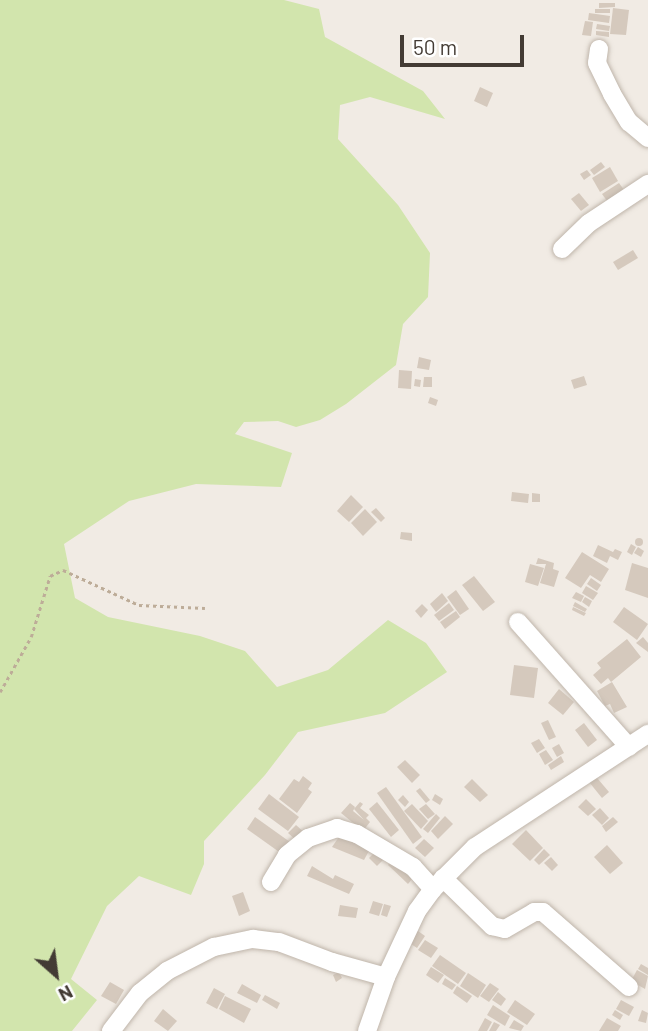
<!DOCTYPE html>
<style>
body{margin:0}
#map{position:relative;width:648px;height:1031px;overflow:hidden;background:#f1ebe4;font-family:Barlow,sans-serif}
div>[style]{position:absolute}
.green>*{inset:0;background:#d2e5ad}
.building>*{inset:0;background:#d5c9bd}
.round{border-radius:50%}
.path>*{height:2.5px;margin-top:-1.25px;transform-origin:0;background:repeating-linear-gradient(90deg,#bdac98 0 3.5px,transparent 0 7px)}
.roads{filter:drop-shadow(0 0 2px #bfb5aa) drop-shadow(0 0 2px #bfb5aa)}
.street>*{height:18px;margin:-9px;padding:0 9px;transform-origin:9px;border-radius:9px;background:#fff}
span{translate:-50% -50%;white-space:nowrap;text-align:center;line-height:1.15;-webkit-text-stroke:5px #fff;paint-order:stroke}
.north{position:absolute;left:21px;top:940px;width:70px;height:70px;-webkit-text-stroke:5px #fff;paint-order:stroke;rotate:152deg;font-size:19px;font-weight:700;line-height:28px;text-align:center;color:#433b34}
.north::after{content:'';display:block;margin:auto;width:24px;height:32px;background:#433b34;clip-path:polygon(50% 0,100% 100%,50% 72%,0 100%)}
.scale{position:absolute;left:400px;top:35px;width:124px;height:32px;box-sizing:border-box;border:4px solid #433b34;border-top:0;padding-left:9px;font-size:21px;line-height:24px;white-space:nowrap;color:#433b34;-webkit-text-stroke:5px #fff;paint-order:stroke}
</style>
<div id="map">
<div class="green">
<div style="clip-path:polygon(0 0,284px 0,319px 9px,325px 37px,423px 91px,445px 119px,370px 97px,340px 105px,338px 139px,398px 205px,430px 253px,428px 297px,403px 324px,396px 365px,346px 404px,320px 420px,296px 427px,278px 421px,244px 422px,235px 434px,292px 453px,281px 487px,196px 484px,129px 501px,64px 544px,75px 598px,108px 617px,200px 636px,245px 651px,277px 687px,328px 670px,388px 620px,426px 643px,447px 672px,385px 713px,298px 732px,265px 775px,204px 841px,204px 864px,191px 895px,139px 876px,107px 906px,71px 979px,97px 1000px,72px 1031px,0 1031px)"></div>
</div>
<div class="building">
<div style="clip-path:polygon(599px 3px,615px 3px,615px 7px,599px 8px)"></div>
<div style="clip-path:polygon(613px 8px,629px 10px,626px 35px,610px 34px)"></div>
<div style="clip-path:polygon(595px 9px,610px 9px,610px 13px,595px 13px)"></div>
<div style="clip-path:polygon(589px 13px,610px 16px,609px 23px,588px 20px)"></div>
<div style="clip-path:polygon(585px 21px,593px 22px,591px 36px,582px 35px)"></div>
<div style="clip-path:polygon(597px 24px,610px 26px,609px 31px,596px 29px)"></div>
<div style="clip-path:polygon(596px 31px,609px 32px,609px 37px,596px 35px)"></div>
<div style="clip-path:polygon(480px 87px,493px 93px,487px 107px,474px 101px)"></div>
<div style="clip-path:polygon(601px 162px,605px 167px,594px 175px,590px 170px)"></div>
<div style="clip-path:polygon(610px 167px,618px 181px,600px 192px,592px 178px)"></div>
<div style="clip-path:polygon(587px 170px,591px 175px,584px 180px,580px 174px)"></div>
<div style="clip-path:polygon(619px 183px,627px 194px,610px 205px,602px 194px)"></div>
<div style="clip-path:polygon(579px 193px,589px 205px,581px 211px,571px 199px)"></div>
<div style="clip-path:polygon(633px 250px,638px 258px,618px 270px,613px 262px)"></div>
<div style="clip-path:polygon(419px 357px,431px 360px,429px 370px,417px 368px)"></div>
<div style="clip-path:polygon(399px 370px,412px 371px,411px 389px,398px 388px)"></div>
<div style="clip-path:polygon(584px 376px,587px 385px,574px 389px,571px 380px)"></div>
<div style="clip-path:polygon(424px 377px,432px 377px,432px 387px,423px 387px)"></div>
<div style="clip-path:polygon(415px 379px,421px 380px,420px 387px,414px 386px)"></div>
<div style="clip-path:polygon(430px 397px,438px 400px,436px 406px,428px 403px)"></div>
<div style="clip-path:polygon(512px 492px,529px 494px,528px 503px,511px 501px)"></div>
<div style="clip-path:polygon(532px 493px,540px 494px,540px 502px,532px 502px)"></div>
<div style="clip-path:polygon(351px 495px,363px 507px,349px 522px,337px 511px)"></div>
<div style="clip-path:polygon(376px 508px,385px 518px,381px 522px,371px 512px)"></div>
<div style="clip-path:polygon(365px 509px,377px 522px,363px 536px,351px 523px)"></div>
<div style="clip-path:polygon(401px 532px,412px 533px,412px 541px,400px 539px)"></div>
<div class="round" style="left:635px;top:538px;width:8px;height:8px"></div>
<div style="clip-path:polygon(631px 544px,636px 547px,632px 555px,627px 552px)"></div>
<div style="clip-path:polygon(598px 545px,613px 552px,615px 549px,622px 552px,618px 560px,610px 556px,607px 563px,593px 556px)"></div>
<div style="clip-path:polygon(638px 547px,644px 551px,641px 557px,634px 553px)"></div>
<div style="clip-path:polygon(582px 552px,609px 569px,601px 582px,590px 575px,581px 588px,565px 578px)"></div>
<div style="clip-path:polygon(538px 558px,554px 563px,553px 569px,559px 571px,554px 587px,540px 583px,546px 564px,536px 564px)"></div>
<div style="clip-path:polygon(632px 563px,648px 568px,648px 598px,625px 590px)"></div>
<div style="clip-path:polygon(530px 564px,544px 568px,538px 586px,525px 582px)"></div>
<div style="clip-path:polygon(474px 576px,495px 602px,483px 611px,462px 585px)"></div>
<div style="clip-path:polygon(591px 578px,601px 585px,597px 591px,587px 584px)"></div>
<div style="clip-path:polygon(586px 586px,598px 593px,593px 600px,582px 593px)"></div>
<div style="clip-path:polygon(456px 590px,469px 609px,460px 615px,447px 597px)"></div>
<div style="clip-path:polygon(576px 592px,584px 596px,581px 602px,572px 598px)"></div>
<div style="clip-path:polygon(442px 593px,448px 601px,436px 612px,430px 604px)"></div>
<div style="clip-path:polygon(585px 597px,592px 601px,589px 607px,582px 602px)"></div>
<div style="clip-path:polygon(575px 602px,587px 609px,585px 612px,573px 606px)"></div>
<div style="clip-path:polygon(449px 603px,454px 610px,439px 621px,434px 615px)"></div>
<div style="clip-path:polygon(422px 604px,428px 610px,421px 618px,415px 611px)"></div>
<div style="clip-path:polygon(573px 607px,586px 613px,584px 616px,572px 610px)"></div>
<div style="clip-path:polygon(624px 607px,648px 624px,637px 640px,613px 622px)"></div>
<div style="clip-path:polygon(456px 611px,460px 617px,445px 629px,440px 622px)"></div>
<div style="clip-path:polygon(643px 637px,648px 643px,648px 652px,636px 643px)"></div>
<div style="clip-path:polygon(627px 639px,641px 657px,611px 682px,608px 678px,601px 684px,593px 675px,601px 668px,597px 663px)"></div>
<div style="clip-path:polygon(514px 665px,538px 668px,534px 698px,510px 695px)"></div>
<div style="clip-path:polygon(612px 682px,627px 707px,614px 713px,610px 704px,605px 706px,597px 691px)"></div>
<div style="clip-path:polygon(559px 689px,574px 702px,563px 715px,548px 703px)"></div>
<div style="clip-path:polygon(548px 720px,556px 737px,549px 740px,541px 723px)"></div>
<div style="clip-path:polygon(584px 723px,597px 740px,588px 747px,575px 730px)"></div>
<div style="clip-path:polygon(539px 739px,545px 748px,537px 753px,531px 743px)"></div>
<div style="clip-path:polygon(559px 744px,564px 753px,557px 757px,552px 748px)"></div>
<div style="clip-path:polygon(546px 750px,553px 760px,545px 765px,539px 754px)"></div>
<div style="clip-path:polygon(561px 756px,564px 762px,551px 770px,548px 765px)"></div>
<div style="clip-path:polygon(405px 760px,420px 775px,412px 783px,397px 767px)"></div>
<div style="clip-path:polygon(592px 772px,609px 792px,602px 798px,585px 777px)"></div>
<div style="clip-path:polygon(303px 776px,312px 783px,308px 789px,312px 792px,297px 813px,279px 799px,294px 779px,299px 782px)"></div>
<div style="clip-path:polygon(472px 779px,488px 795px,480px 802px,464px 787px)"></div>
<div style="clip-path:polygon(386px 787px,422px 837px,413px 844px,377px 793px)"></div>
<div style="clip-path:polygon(420px 788px,430px 800px,426px 803px,416px 791px)"></div>
<div style="clip-path:polygon(269px 794px,299px 817px,288px 831px,258px 809px)"></div>
<div style="clip-path:polygon(435px 794px,443px 799px,440px 805px,432px 800px)"></div>
<div style="clip-path:polygon(403px 795px,409px 802px,405px 807px,398px 800px)"></div>
<div style="clip-path:polygon(586px 799px,596px 809px,588px 816px,578px 807px)"></div>
<div style="clip-path:polygon(360px 802px,363px 804px,360px 808px,369px 815px,366px 818px,370px 822px,363px 831px,341px 813px,350px 803px,355px 807px,353px 811px,364px 820px,354px 809px)"></div>
<div style="clip-path:polygon(377px 802px,399px 830px,391px 837px,369px 809px)"></div>
<div style="clip-path:polygon(412px 804px,428px 821px,421px 829px,404px 811px)"></div>
<div style="clip-path:polygon(426px 804px,435px 814px,428px 819px,419px 809px)"></div>
<div style="clip-path:polygon(600px 808px,609px 818px,602px 825px,592px 815px)"></div>
<div style="clip-path:polygon(436px 814px,440px 818px,428px 833px,423px 829px)"></div>
<div style="clip-path:polygon(445px 816px,453px 824px,438px 839px,431px 831px)"></div>
<div style="clip-path:polygon(255px 817px,290px 842px,282px 854px,247px 829px)"></div>
<div style="clip-path:polygon(613px 817px,618px 822px,606px 832px,602px 826px)"></div>
<div style="clip-path:polygon(296px 825px,306px 834px,298px 842px,288px 833px)"></div>
<div style="clip-path:polygon(526px 830px,543px 848px,530px 861px,512px 844px)"></div>
<div style="clip-path:polygon(341px 834px,370px 849px,364px 860px,332px 847px)"></div>
<div style="clip-path:polygon(424px 839px,434px 848px,425px 857px,415px 848px)"></div>
<div style="clip-path:polygon(607px 845px,623px 863px,610px 874px,594px 857px)"></div>
<div style="clip-path:polygon(544px 849px,550px 855px,539px 865px,534px 860px)"></div>
<div style="clip-path:polygon(377px 850px,385px 858px,377px 866px,369px 858px)"></div>
<div style="clip-path:polygon(551px 857px,558px 865px,552px 871px,544px 863px)"></div>
<div style="clip-path:polygon(392px 860px,412px 879px,408px 884px,388px 865px)"></div>
<div style="clip-path:polygon(312px 866px,333px 879px,335px 875px,354px 884px,349px 894px,307px 876px)"></div>
<div style="clip-path:polygon(243px 892px,250px 911px,239px 916px,232px 896px)"></div>
<div style="clip-path:polygon(373px 901px,383px 904px,379px 916px,369px 913px)"></div>
<div style="clip-path:polygon(384px 904px,391px 906px,387px 917px,381px 915px)"></div>
<div style="clip-path:polygon(340px 905px,358px 908px,356px 918px,338px 916px)"></div>
<div style="clip-path:polygon(411px 926px,425px 936px,417px 948px,402px 938px)"></div>
<div style="clip-path:polygon(425px 940px,438px 948px,431px 958px,418px 950px)"></div>
<div style="clip-path:polygon(440px 955px,466px 973px,458px 984px,432px 966px)"></div>
<div style="clip-path:polygon(641px 964px,648px 968px,648px 975px,638px 969px)"></div>
<div style="clip-path:polygon(431px 967px,444px 975px,438px 983px,426px 975px)"></div>
<div style="clip-path:polygon(637px 970px,648px 976px,645px 989px,631px 981px)"></div>
<div style="clip-path:polygon(339px 972px,342px 978px,336px 982px,333px 975px)"></div>
<div style="clip-path:polygon(468px 973px,486px 985px,478px 998px,460px 986px)"></div>
<div style="clip-path:polygon(445px 978px,456px 985px,452px 990px,442px 984px)"></div>
<div style="clip-path:polygon(110px 982px,124px 990px,116px 1004px,101px 996px)"></div>
<div style="clip-path:polygon(490px 983px,499px 989px,489px 1002px,480px 996px)"></div>
<div style="clip-path:polygon(242px 984px,261px 995px,257px 1003px,237px 993px)"></div>
<div style="clip-path:polygon(457px 986px,472px 996px,467px 1003px,453px 993px)"></div>
<div style="clip-path:polygon(214px 988px,225px 994px,217px 1009px,206px 1003px)"></div>
<div style="clip-path:polygon(498px 992px,506px 999px,501px 1006px,492px 1000px)"></div>
<div style="clip-path:polygon(265px 995px,280px 1003px,277px 1009px,262px 1000px)"></div>
<div style="clip-path:polygon(225px 996px,251px 1009px,244px 1023px,219px 1009px)"></div>
<div style="clip-path:polygon(515px 1000px,535px 1014px,527px 1025px,507px 1012px)"></div>
<div style="clip-path:polygon(621px 1000px,634px 1007px,629px 1016px,616px 1009px)"></div>
<div style="clip-path:polygon(493px 1005px,510px 1016px,505px 1026px,487px 1015px)"></div>
<div style="clip-path:polygon(163px 1009px,177px 1021px,168px 1031px,154px 1021px)"></div>
<div style="clip-path:polygon(615px 1010px,623px 1015px,620px 1020px,612px 1015px)"></div>
<div style="clip-path:polygon(642px 1010px,648px 1013px,646px 1023px,638px 1021px)"></div>
<div style="clip-path:polygon(485px 1018px,492px 1022px,487px 1031px,478px 1031px)"></div>
<div style="clip-path:polygon(607px 1018px,621px 1026px,618px 1031px,599px 1031px)"></div>
<div style="clip-path:polygon(514px 1020px,524px 1026px,521px 1031px,509px 1028px)"></div>
<div style="clip-path:polygon(494px 1022px,500px 1025px,496px 1031px,489px 1031px)"></div>
</div>
<div class="path">
<div style="left:0;top:692px;width:63px;rotate:-60.6deg"></div>
<div style="left:31px;top:637px;width:64px;rotate:-72.7deg"></div>
<div style="left:50px;top:576px;width:14px;rotate:-25deg"></div>
<div style="left:63px;top:570px;width:84px;rotate:24.7deg"></div>
<div style="left:139px;top:605px;width:66px;rotate:2.6deg"></div>
</div>
<div class="roads">
<div class="street">
<div style="left:599px;top:49px;width:14px;rotate:98deg"></div>
<div style="left:597px;top:63px;width:34px;rotate:64deg"></div>
<div style="left:612px;top:94px;width:33px;rotate:59deg"></div>
<div style="left:629px;top:122px;width:25px;rotate:40deg"></div>
<div style="left:562px;top:249px;width:37px;rotate:-44deg"></div>
<div style="left:589px;top:223px;width:71px;rotate:-33.5deg"></div>
<div style="left:518px;top:622px;width:167px;rotate:48.4deg"></div>
<div style="left:443px;top:878px;width:69px;rotate:44.4deg"></div>
<div style="left:492px;top:926px;width:13px;rotate:13deg"></div>
<div style="left:505px;top:929px;width:34px;rotate:-30deg"></div>
<div style="left:534px;top:912px;width:9px"></div>
<div style="left:543px;top:912px;width:114px;rotate:41.1deg"></div>
<div style="left:271px;top:882px;width:31px;rotate:-59deg"></div>
<div style="left:287px;top:855px;width:27px;rotate:-39deg"></div>
<div style="left:308px;top:838px;width:31px;rotate:-19deg"></div>
<div style="left:337px;top:828px;width:21px;rotate:17deg"></div>
<div style="left:357px;top:834px;width:65px;rotate:30.5deg"></div>
<div style="left:413px;top:867px;width:30px;rotate:48deg"></div>
<div style="left:111px;top:1031px;width:48px;rotate:-52.7deg"></div>
<div style="left:140px;top:993px;width:35px;rotate:-39deg"></div>
<div style="left:167px;top:971px;width:53px;rotate:-27.1deg"></div>
<div style="left:214px;top:947px;width:40px;rotate:-12deg"></div>
<div style="left:253px;top:939px;width:26px;rotate:7deg"></div>
<div style="left:279px;top:942px;width:57px;rotate:20.7deg"></div>
<div style="left:332px;top:962px;width:56px;rotate:15.5deg"></div>
<div style="left:367px;top:1031px;width:57px;rotate:-70.6deg"></div>
<div style="left:386px;top:977px;width:73px;rotate:-64.8deg"></div>
<div style="left:417px;top:911px;width:27px;rotate:-54deg"></div>
<div style="left:433px;top:889px;width:59px;rotate:-45deg"></div>
<div style="left:475px;top:847px;width:207px;rotate:-33.2deg"></div>
</div>
</div>
<div class="north">N</div>
<div class="scale">50 m</div>
</div>
